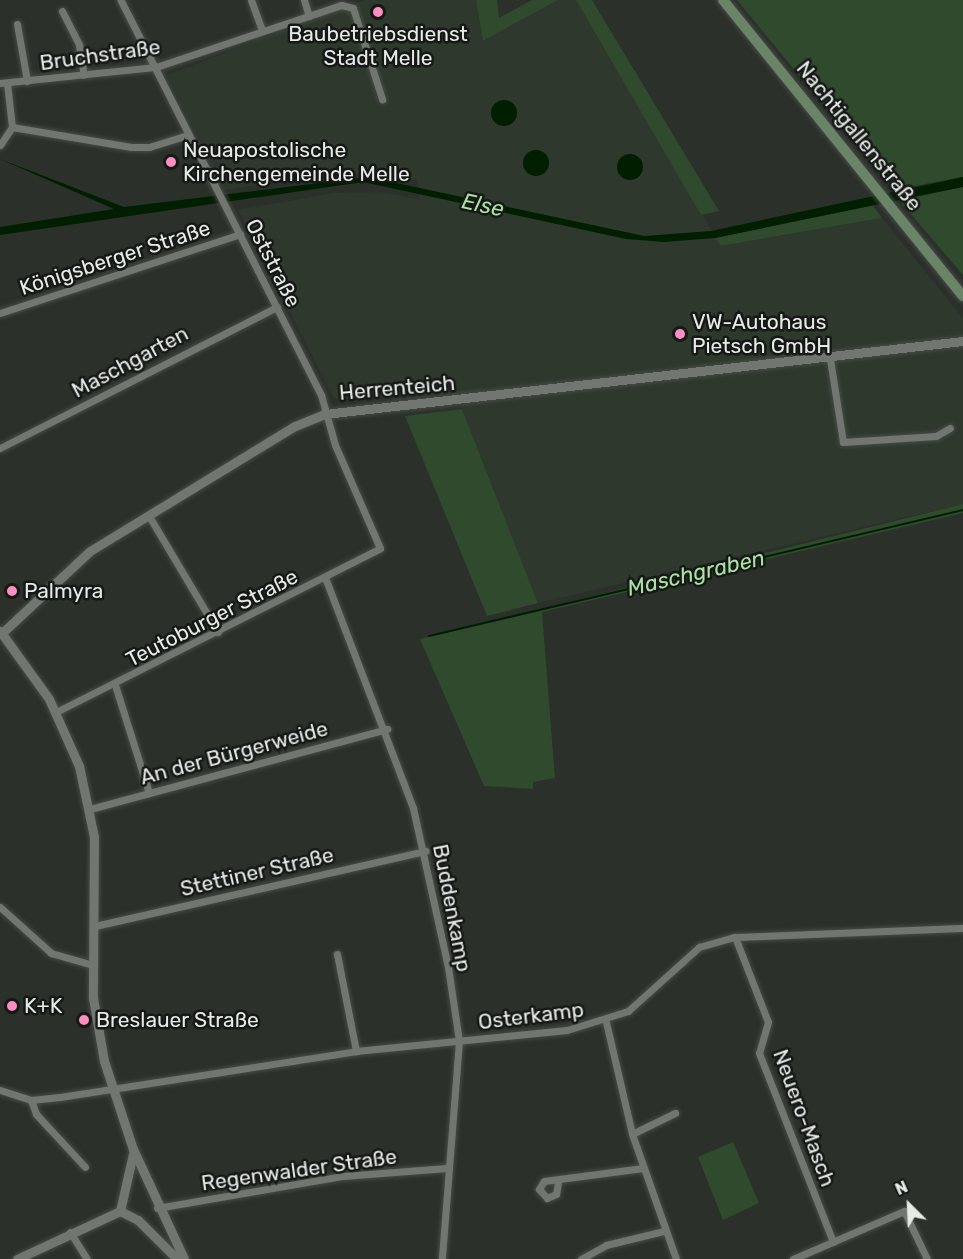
<!DOCTYPE html>
<meta charset="utf-8">
<style>
body{margin:0}
#map{position:relative;width:963px;height:1259px;overflow:hidden;background:#2b302b;font-family:Rubik,sans-serif}
div>[style]{position:absolute}
.built>*{inset:0;background:#2e382d}
.green>*{inset:0;background:#2f4a2c}
.water>*{inset:0;background:#001f00}
.round{border-radius:50%}
.stream>*{height:2px;margin:-1px;padding:0 1px;transform-origin:1px;border-radius:1px;background:#001f00}
.roads{filter:drop-shadow(0 0 2px #474b46) drop-shadow(0 0 2px #474b46)}
.minor>*{height:7px;margin:-3.5px;padding:0 3.5px;transform-origin:3.5px;border-radius:3.5px;background:#717770}
.tertiary>*{height:9px;margin:-4.5px;padding:0 4.5px;transform-origin:4.5px;border-radius:4.5px;background:#717770}
.secondary>*{height:10px;margin:-5px;padding:0 5px;transform-origin:5px;border-radius:5px;background:#6a8468}
.dots>*{width:16px;height:16px;translate:-50% -50%;box-sizing:border-box;border:3px solid #151815;border-radius:50%}
span{translate:-50% -50%;white-space:nowrap;text-align:center;line-height:1.15;-webkit-text-stroke:5px #151815;paint-order:stroke}
.poi-label{font-size:21px;color:#e7ebe7}
.left{translate:0 -50%;text-align:left}
.street-label{font-size:21px;color:#e7ebe7}
.water-label{font-size:22px;color:#aae1a5;font-style:italic}
.north{position:absolute;left:879px;top:1175px;width:60px;height:60px;-webkit-text-stroke:4px #151815;paint-order:stroke;rotate:336deg;font-size:16px;font-weight:700;line-height:24px;text-align:center;color:#e7ebe7}
.north::after{content:'';display:block;margin:auto;width:21px;height:27px;background:#e7ebe7;clip-path:polygon(50% 0,100% 100%,50% 72%,0 100%)}
</style>
<div id="map">
<div class="built">
<div style="clip-path:polygon(365px 0,476px 0,483px 41px,558px 0,576px 0,721px 246px,882px 218px,963px 318px,963px 504px,538px 603px,456px 394px,334px 399px,238px 210px,333px 193px,380px 192px,419px 199px,417px 180px,337px 173px,225px 190px,167px 75px)"></div>
</div>
<div class="green">
<div style="clip-path:polygon(476px 0,497px 0,499px 18px,532px 0,558px 0,483px 41px)"></div>
<div style="clip-path:polygon(576px 0,592px 0,719px 211px,701px 215px)"></div>
<div style="clip-path:polygon(737px 0,963px 0,963px 177px,893px 190px)"></div>
<div style="clip-path:polygon(963px 187px,963px 275px,898px 199px)"></div>
<div style="clip-path:polygon(872px 204px,882px 218px,721px 246px,715px 238px)"></div>
<div style="clip-path:polygon(462px 409px,538px 603px,487px 616px,405px 416px)"></div>
<div style="clip-path:polygon(963px 504px,963px 513px,542px 612px,555px 778px,533px 782px,533px 789px,484px 786px,420px 639px)"></div>
<div style="clip-path:polygon(733px 1142px,759px 1203px,723px 1220px,698px 1157px)"></div>
</div>
<div class="water">
<div class="round" style="left:491px;top:100px;width:26px;height:26px"></div>
<div class="round" style="left:523px;top:150px;width:26px;height:26px"></div>
<div class="round" style="left:617px;top:154px;width:26px;height:26px"></div>
<div style="clip-path:polygon(0 159px,124px 207px,368px 177px,644px 236px,711px 231px,963px 177px,963px 187px,715px 238px,664px 242px,626px 239px,363px 182px,0 235px,0 227px,114px 209px)"></div>
</div>
<div class="stream">
<div style="left:429px;top:636px;width:549px;rotate:-13.28deg"></div>
</div>
<div class="roads">
<div class="minor">
<div style="left:251px;top:0;width:33px;rotate:70deg"></div>
<div style="left:304px;top:0;width:17px;rotate:73deg"></div>
<div style="left:62px;top:11px;width:38px;rotate:63deg"></div>
<div style="left:79px;top:45px;width:30px;rotate:81deg"></div>
<div style="left:17px;top:24px;width:58px;rotate:80deg"></div>
<div style="left:0;top:83px;width:157px;rotate:-5.9deg"></div>
<div style="left:156px;top:67px;width:195px;rotate:-18.5deg"></div>
<div style="left:341px;top:5px;width:12px;rotate:14deg"></div>
<div style="left:353px;top:8px;width:96px;rotate:72.3deg"></div>
<div style="left:7px;top:83px;width:44px;rotate:83.5deg"></div>
<div style="left:12px;top:127px;width:121px;rotate:9.5deg"></div>
<div style="left:131px;top:147px;width:18px"></div>
<div style="left:149px;top:147px;width:41px;rotate:-17.1deg"></div>
<div style="left:0;top:145px;width:22px;rotate:-56deg"></div>
<div style="left:0;top:313px;width:253px;rotate:-18.2deg"></div>
<div style="left:830px;top:359px;width:84px;rotate:81.1deg"></div>
<div style="left:843px;top:442px;width:93px;rotate:-3.7deg"></div>
<div style="left:936px;top:436px;width:16px;rotate:-30deg"></div>
<div style="left:0;top:448px;width:311px;rotate:-27deg"></div>
<div style="left:149px;top:516px;width:135px;rotate:59.3deg"></div>
<div style="left:326px;top:580px;width:244px;rotate:69.1deg"></div>
<div style="left:413px;top:808px;width:163px;rotate:77.6deg"></div>
<div style="left:448px;top:967px;width:75px;rotate:81.5deg"></div>
<div style="left:459px;top:1041px;width:219px;rotate:94.5deg"></div>
<div style="left:115px;top:685px;width:113px;rotate:72.5deg"></div>
<div style="left:56px;top:712px;width:363px;rotate:-26.8deg"></div>
<div style="left:380px;top:548px;width:112px;rotate:-113.6deg"></div>
<div style="left:335px;top:445px;width:52px;rotate:-105.6deg"></div>
<div style="left:321px;top:395px;width:443px;rotate:-116.9deg"></div>
<div style="left:90px;top:809px;width:308px;rotate:-15.1deg"></div>
<div style="left:0;top:907px;width:69px;rotate:42deg"></div>
<div style="left:51px;top:953px;width:44px;rotate:15.9deg"></div>
<div style="left:95px;top:926px;width:339px;rotate:-12.8deg"></div>
<div style="left:735px;top:937px;width:91px;rotate:68.8deg"></div>
<div style="left:768px;top:1022px;width:32px;rotate:106deg"></div>
<div style="left:759px;top:1053px;width:203px;rotate:68.6deg"></div>
<div style="left:337px;top:954px;width:99px;rotate:78.9deg"></div>
<div style="left:606px;top:1022px;width:115px;rotate:76.9deg"></div>
<div style="left:632px;top:1134px;width:133px;rotate:70.6deg"></div>
<div style="left:0;top:1090px;width:33px;rotate:18deg"></div>
<div style="left:31px;top:1100px;width:29px;rotate:-6deg"></div>
<div style="left:60px;top:1097px;width:300px;rotate:-8.8deg"></div>
<div style="left:356px;top:1051px;width:212px;rotate:-5.7deg"></div>
<div style="left:567px;top:1030px;width:64px;rotate:-17.3deg"></div>
<div style="left:628px;top:1011px;width:96px;rotate:-42deg"></div>
<div style="left:699px;top:947px;width:37px;rotate:-16deg"></div>
<div style="left:735px;top:937px;width:228px;rotate:-2.3deg"></div>
<div style="left:31px;top:1100px;width:15px;rotate:70deg"></div>
<div style="left:36px;top:1114px;width:72px;rotate:47.2deg"></div>
<div style="left:632px;top:1134px;width:48px;rotate:-26deg"></div>
<div style="left:558px;top:1182px;width:12px;rotate:99deg"></div>
<div style="left:556px;top:1194px;width:10px;rotate:156deg"></div>
<div style="left:547px;top:1198px;width:12px;rotate:-132deg"></div>
<div style="left:539px;top:1189px;width:9px;rotate:-58deg"></div>
<div style="left:544px;top:1181px;width:100px;rotate:-7.5deg"></div>
<div style="left:157px;top:1208px;width:189px;rotate:-9.8deg"></div>
<div style="left:343px;top:1176px;width:104px;rotate:-4.4deg"></div>
<div style="left:70px;top:1232px;width:32px;rotate:58deg"></div>
<div style="left:581px;top:1259px;width:29px;rotate:-29deg"></div>
<div style="left:606px;top:1245px;width:60px;rotate:-13.6deg"></div>
<div style="left:793px;top:1259px;width:121px;rotate:-23.4deg"></div>
<div style="left:904px;top:1211px;width:53px;rotate:64.4deg"></div>
</div>
<div class="tertiary">
<div style="left:0;top:631px;width:84px;rotate:54.2deg"></div>
<div style="left:49px;top:699px;width:73px;rotate:65.9deg"></div>
<div style="left:79px;top:766px;width:73px;rotate:78.1deg"></div>
<div style="left:94px;top:837px;width:161px;rotate:90.4deg"></div>
<div style="left:93px;top:998px;width:64px;rotate:80.1deg"></div>
<div style="left:104px;top:1061px;width:93px;rotate:71.8deg"></div>
<div style="left:133px;top:1149px;width:121px;rotate:65.1deg"></div>
<div style="left:2px;top:633px;width:120px;rotate:-43deg"></div>
<div style="left:90px;top:551px;width:240px;rotate:-31.4deg"></div>
<div style="left:295px;top:426px;width:32px;rotate:-22deg"></div>
<div style="left:325px;top:414px;width:642px;rotate:-6.53deg"></div>
<div style="left:120px;top:1211px;width:20px;rotate:27deg"></div>
<div style="left:138px;top:1220px;width:55px;rotate:45deg"></div>
<div style="left:120px;top:1211px;width:58px;rotate:-77.2deg"></div>
<div style="left:17px;top:1259px;width:114px;rotate:-25deg"></div>
</div>
<div class="secondary">
<div style="left:723px;top:0;width:381px;rotate:51deg"></div>
</div>
</div>
<div class="dots">
<div style="left:378px;top:12px;background:#fd8ec0"></div>
<div style="left:171px;top:162px;background:#fd8ec0"></div>
<div style="left:680px;top:334px;background:#fd8ec0"></div>
<div style="left:12px;top:591px;background:#fd8ec0"></div>
<div style="left:12px;top:1006px;background:#fd8ec0"></div>
<div style="left:84px;top:1020px;background:#fd8ec0"></div>
</div>
<div class="poi-label">
<span style="left:378px;top:46px">Baubetriebsdienst<br>Stadt Melle</span>
<span class="left" style="left:183px;top:162px">Neuapostolische<br>Kirchengemeinde Melle</span>
<span class="left" style="left:692px;top:334px">VW-Autohaus<br>Pietsch GmbH</span>
<span class="left" style="left:24px;top:591px">Palmyra</span>
<span class="left" style="left:24px;top:1006px">K+K</span>
<span class="left" style="left:96px;top:1020px">Breslauer Straße</span>
</div>
<div class="street-label">
<span style="left:100px;top:55px;rotate:-8deg">Bruchstraße</span>
<span style="left:859px;top:136px;rotate:51deg">Nachtigallenstraße</span>
<span style="left:115px;top:258px;rotate:-18deg">Königsberger Straße</span>
<span style="left:273px;top:263px;rotate:63deg">Oststraße</span>
<span style="left:130px;top:362px;rotate:-28deg">Maschgarten</span>
<span style="left:397px;top:388px;rotate:-5deg">Herrenteich</span>
<span style="left:212px;top:618px;rotate:-27deg">Teutoburger Straße</span>
<span style="left:234px;top:753px;rotate:-15deg">An der Bürgerweide</span>
<span style="left:257px;top:872px;rotate:-13deg">Stettiner Straße</span>
<span style="left:452px;top:908px;rotate:79deg">Buddenkamp</span>
<span style="left:531px;top:1016px;rotate:-7deg">Osterkamp</span>
<span style="left:804px;top:1118px;rotate:70deg">Neuero-Masch</span>
<span style="left:299px;top:1170px;rotate:-8deg">Regenwalder Straße</span>
</div>
<div class="water-label">
<span style="left:483px;top:205px;rotate:12deg">Else</span>
<span style="left:696px;top:573px;rotate:-13deg">Maschgraben</span>
</div>
<div class="north">N</div>
</div>
